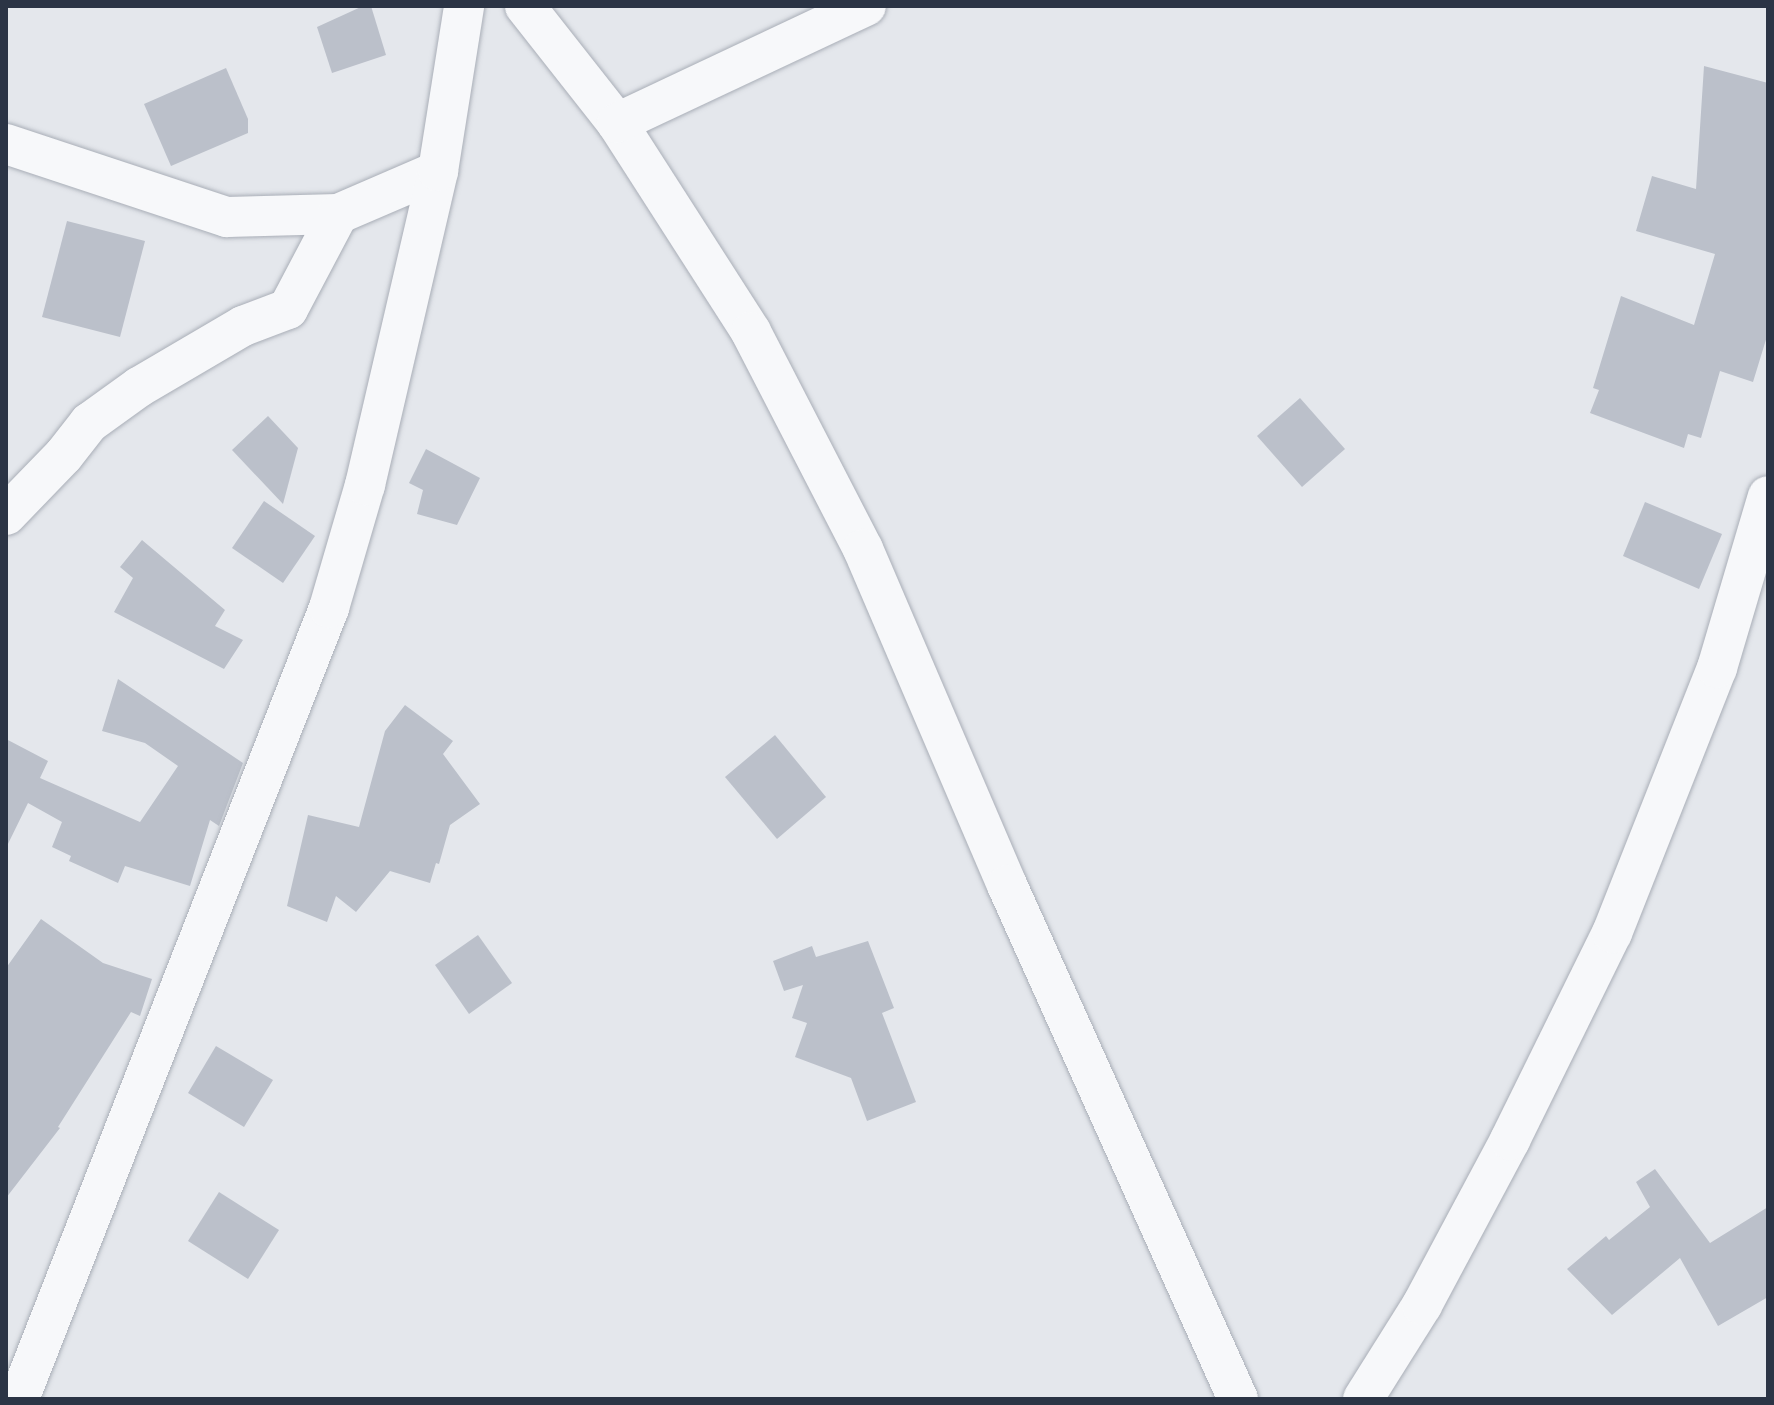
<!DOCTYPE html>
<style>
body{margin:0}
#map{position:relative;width:1774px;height:1405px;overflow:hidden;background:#e4e7ec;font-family:Poppins,sans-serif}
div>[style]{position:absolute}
.building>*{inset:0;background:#bbc0ca}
.roads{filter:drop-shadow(0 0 2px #a9aeb7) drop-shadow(0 0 2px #a9aeb7)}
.street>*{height:40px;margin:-20px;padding:0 20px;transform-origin:20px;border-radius:20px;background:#f7f8fa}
span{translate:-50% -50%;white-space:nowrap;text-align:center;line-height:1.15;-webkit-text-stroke:6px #f4f6f9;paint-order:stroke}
.frame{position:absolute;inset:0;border:8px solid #2b3445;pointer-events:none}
</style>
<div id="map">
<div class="building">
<div style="clip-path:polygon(363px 6px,371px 6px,386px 55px,332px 73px,317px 27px)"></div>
<div style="clip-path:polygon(1704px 66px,1768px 83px,1768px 333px,1753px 382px,1720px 371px,1701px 438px,1688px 434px,1684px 448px,1590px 413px,1599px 390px,1593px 388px,1621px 296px,1694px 325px,1715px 254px,1636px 231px,1652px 176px,1696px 189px)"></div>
<div style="clip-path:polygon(226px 68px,248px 119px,248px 133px,171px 166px,144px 104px)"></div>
<div style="clip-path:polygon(67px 221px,145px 241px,120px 337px,42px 317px)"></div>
<div style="clip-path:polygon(1300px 398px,1345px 449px,1302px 487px,1257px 436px)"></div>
<div style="clip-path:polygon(268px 416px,298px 448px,283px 504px,232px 450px)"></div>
<div style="clip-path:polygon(426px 449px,480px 478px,457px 525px,417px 514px,423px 490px,409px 483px)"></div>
<div style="clip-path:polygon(264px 501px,315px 536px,283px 583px,232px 548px)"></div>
<div style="clip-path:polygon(1645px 502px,1722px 534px,1699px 589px,1623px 556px)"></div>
<div style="clip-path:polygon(142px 540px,225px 610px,215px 626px,243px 640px,224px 669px,114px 612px,133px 578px,120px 567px)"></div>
<div style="clip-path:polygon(118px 679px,243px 763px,219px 826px,210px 820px,190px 886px,125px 866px,118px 883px,69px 861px,71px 856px,52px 847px,62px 822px,28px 803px,6px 848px,6px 739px,48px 761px,40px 778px,140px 822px,178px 766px,145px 743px,102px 731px)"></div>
<div style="clip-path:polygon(405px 705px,453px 741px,443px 754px,480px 804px,450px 825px,439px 864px,436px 863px,430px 883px,390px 871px,356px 912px,336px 896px,327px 922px,287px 906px,308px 815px,359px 827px,385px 731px)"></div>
<div style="clip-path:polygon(775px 735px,826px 797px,777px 839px,725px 777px)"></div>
<div style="clip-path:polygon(41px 919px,103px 963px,152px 979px,140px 1016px,131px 1012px,58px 1127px,60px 1128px,6px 1198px,6px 968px)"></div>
<div style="clip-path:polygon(478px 935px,512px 983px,469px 1014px,435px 965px)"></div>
<div style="clip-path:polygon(868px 941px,894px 1008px,882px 1013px,916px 1102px,867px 1121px,851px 1078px,795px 1057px,807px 1023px,792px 1018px,803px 985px,784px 991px,773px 961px,812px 946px,816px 957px)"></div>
<div style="clip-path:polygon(216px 1046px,273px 1080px,244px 1127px,188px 1093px)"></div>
<div style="clip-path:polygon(1655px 1169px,1710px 1243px,1768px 1207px,1768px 1297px,1718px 1326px,1680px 1258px,1612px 1315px,1567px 1269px,1606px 1236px,1609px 1240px,1650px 1207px,1636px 1182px)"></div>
<div style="clip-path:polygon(219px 1192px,279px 1230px,248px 1279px,188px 1241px)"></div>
</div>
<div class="roads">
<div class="street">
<div style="left:525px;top:6px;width:149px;rotate:51.8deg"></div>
<div style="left:617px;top:123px;width:248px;rotate:57.3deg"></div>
<div style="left:751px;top:332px;width:244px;rotate:62.7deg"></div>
<div style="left:863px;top:549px;width:366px;rotate:66.8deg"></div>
<div style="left:1007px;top:885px;width:564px;rotate:65.8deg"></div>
<div style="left:617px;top:123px;width:275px;rotate:-25.2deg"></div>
<div style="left:6px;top:144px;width:233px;rotate:18.3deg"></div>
<div style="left:227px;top:217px;width:111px;rotate:-1.5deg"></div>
<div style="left:6px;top:515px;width:83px;rotate:-46deg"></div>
<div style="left:64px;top:455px;width:41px;rotate:-52deg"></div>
<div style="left:89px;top:423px;width:62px;rotate:-35.8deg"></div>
<div style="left:139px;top:387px;width:121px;rotate:-30.4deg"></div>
<div style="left:243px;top:326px;width:48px;rotate:-20.7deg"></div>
<div style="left:288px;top:309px;width:107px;rotate:-62.2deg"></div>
<div style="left:338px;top:214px;width:109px;rotate:-23.3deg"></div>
<div style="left:19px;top:1399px;width:850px;rotate:-68.6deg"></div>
<div style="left:329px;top:608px;width:128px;rotate:-73.7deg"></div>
<div style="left:365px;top:485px;width:322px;rotate:-76.9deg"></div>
<div style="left:438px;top:171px;width:167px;rotate:-81deg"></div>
<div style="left:1363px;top:1399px;width:111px;rotate:-57.9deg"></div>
<div style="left:1422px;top:1305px;width:187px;rotate:-61.9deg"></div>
<div style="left:1510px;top:1140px;width:231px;rotate:-63.8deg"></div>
<div style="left:1612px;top:933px;width:285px;rotate:-68.4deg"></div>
<div style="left:1717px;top:668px;width:179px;rotate:-73.5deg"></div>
</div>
</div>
<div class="frame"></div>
</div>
